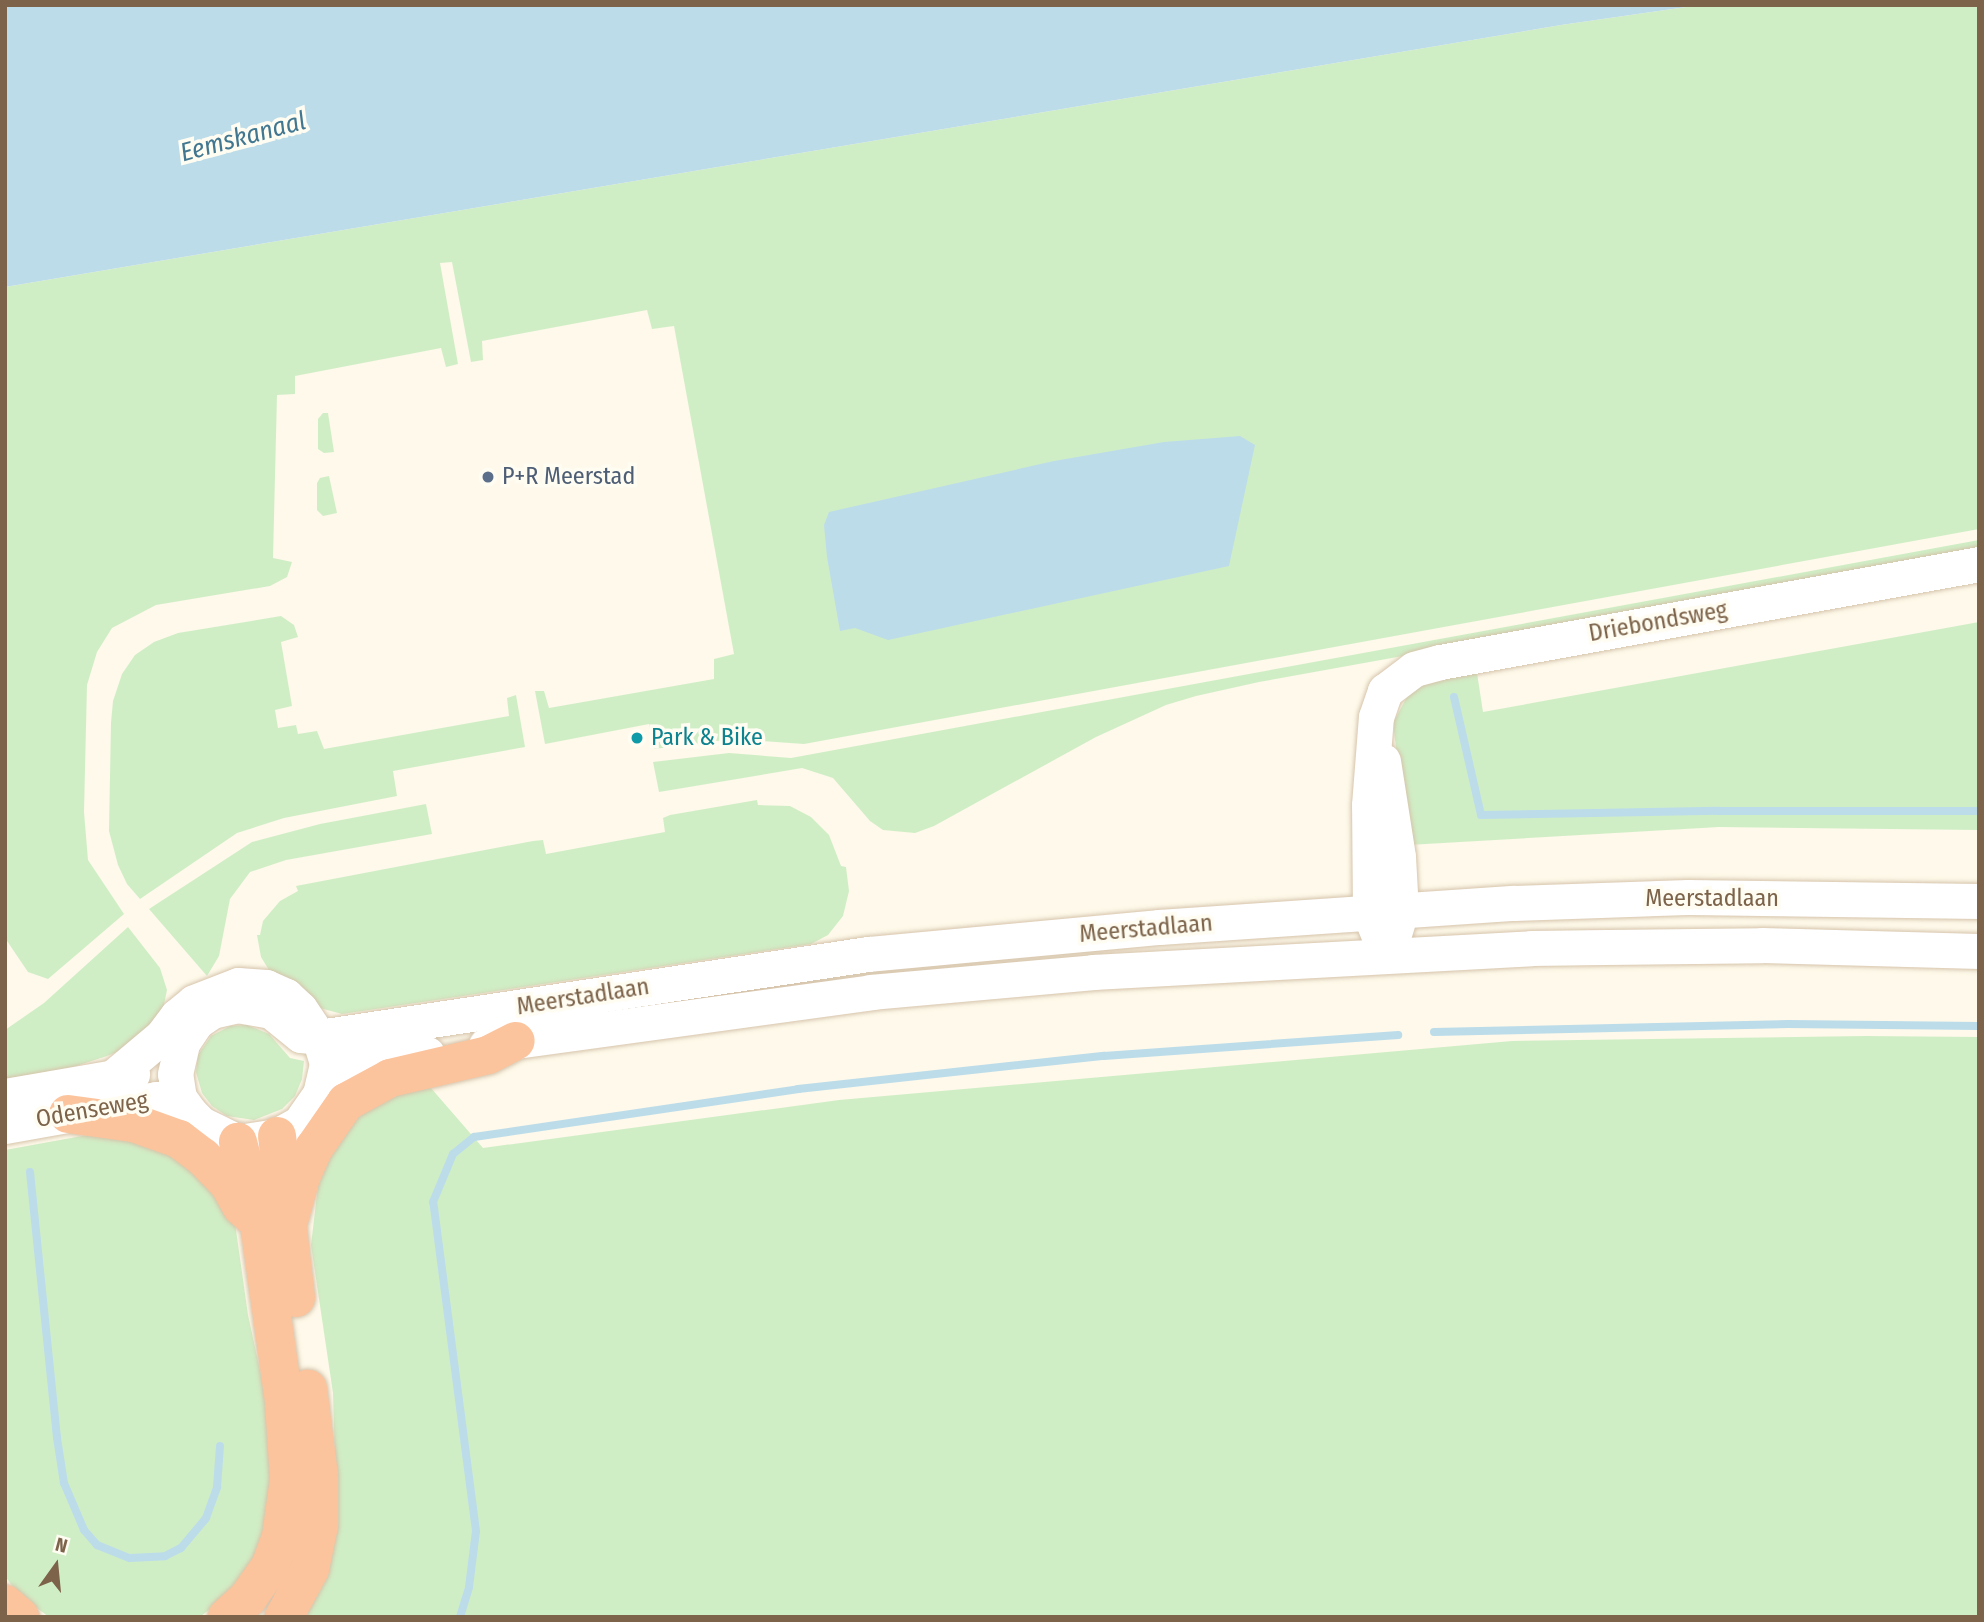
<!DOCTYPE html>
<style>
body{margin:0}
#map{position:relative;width:1984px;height:1622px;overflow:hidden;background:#fef9ea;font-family:"Fira Sans Condensed",sans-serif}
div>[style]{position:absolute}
.green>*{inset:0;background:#d0eec6}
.water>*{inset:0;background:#bcdcea}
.stream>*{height:8px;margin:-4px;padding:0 4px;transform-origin:4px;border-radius:4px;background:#bcdcea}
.roads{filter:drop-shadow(0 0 2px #d6c4ab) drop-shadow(0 0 2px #d6c4ab)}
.secondary>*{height:35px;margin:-17.5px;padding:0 17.5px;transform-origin:17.5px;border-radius:17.5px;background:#fff}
.highway>*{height:38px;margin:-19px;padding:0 19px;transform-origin:19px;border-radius:19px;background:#fcc49d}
.dots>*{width:19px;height:19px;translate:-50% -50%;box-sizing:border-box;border:4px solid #fffcf2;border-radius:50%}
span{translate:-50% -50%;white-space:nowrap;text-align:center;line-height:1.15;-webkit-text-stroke:7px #fffcf2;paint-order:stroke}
.service-label{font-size:24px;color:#4e5e75}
.left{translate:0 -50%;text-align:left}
.street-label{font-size:24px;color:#7c634a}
.culture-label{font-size:24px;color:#0d838f}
.water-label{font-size:26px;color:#417790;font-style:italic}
.frame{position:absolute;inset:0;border:7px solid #7c634a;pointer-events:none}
.north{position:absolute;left:21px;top:1531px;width:70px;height:70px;-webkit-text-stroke:5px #fffcf2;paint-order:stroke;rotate:15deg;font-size:19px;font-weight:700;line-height:28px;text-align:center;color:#7c634a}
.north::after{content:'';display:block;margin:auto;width:24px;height:32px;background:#7c634a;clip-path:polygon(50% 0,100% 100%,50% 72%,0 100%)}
</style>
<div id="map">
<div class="green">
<div style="clip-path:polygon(1700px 5px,1979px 5px,1979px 529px,804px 744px,732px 739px,654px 749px,649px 724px,545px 744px,535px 691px,544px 691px,549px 708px,714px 679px,714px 659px,734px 654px,674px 326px,652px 329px,647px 310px,482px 341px,483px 360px,471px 362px,452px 262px,440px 263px,458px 364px,446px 367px,441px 348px,295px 376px,295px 394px,277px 395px,273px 558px,292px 562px,287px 577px,270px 586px,156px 605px,112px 628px,97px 652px,87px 685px,84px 812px,88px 860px,124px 914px,48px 979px,28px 972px,5px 938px,5px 287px,1561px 25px)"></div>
<div style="clip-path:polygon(323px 413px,328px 413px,334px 452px,324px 453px,318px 449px,318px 419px)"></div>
<div style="clip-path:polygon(329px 476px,337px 513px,323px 516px,317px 510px,317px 483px,320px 478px)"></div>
<div style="clip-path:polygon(1979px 540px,1979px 552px,1259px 682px,1196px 696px,1166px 705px,1096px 737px,934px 826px,915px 833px,883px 830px,870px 821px,833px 778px,802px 768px,659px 792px,653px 762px,729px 753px,791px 758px)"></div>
<div style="clip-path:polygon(281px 616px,294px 625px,298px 637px,281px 642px,292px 706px,275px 710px,278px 728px,296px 725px,298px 734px,317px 731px,324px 749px,509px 716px,507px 698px,516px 695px,525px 747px,393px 771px,397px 796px,284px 818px,237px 833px,140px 899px,127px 884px,118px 865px,109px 831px,111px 723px,113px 701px,122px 674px,135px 655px,154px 642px,178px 633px)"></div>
<div style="clip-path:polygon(1979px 622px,1979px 830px,1719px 827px,1408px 845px,1393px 723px,1408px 695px,1429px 680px,1477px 673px,1483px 712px)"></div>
<div style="clip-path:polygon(757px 800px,758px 805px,790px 806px,811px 817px,829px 835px,841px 866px,846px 867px,849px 891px,843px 916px,828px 935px,811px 944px,342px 1014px,320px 1008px,272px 975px,261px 957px,257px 935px,260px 935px,263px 921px,280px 901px,298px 891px,296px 886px,533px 841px,543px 840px,546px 854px,665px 832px,663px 818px,670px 815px)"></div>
<div style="clip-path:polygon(426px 804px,432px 834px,286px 860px,250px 872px,230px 899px,219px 956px,207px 976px,149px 909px,252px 842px,320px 824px)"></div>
<div style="clip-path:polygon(128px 927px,160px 968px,167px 990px,162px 1014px,131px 1046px,107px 1056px,70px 1068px,5px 1079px,5px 1030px,44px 1003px)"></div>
<div style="clip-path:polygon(247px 1025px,269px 1034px,290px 1058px,304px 1061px,302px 1079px,295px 1096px,282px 1109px,254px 1120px,227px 1116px,212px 1106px,202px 1093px,196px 1072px,198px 1055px,211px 1036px,230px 1026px)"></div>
<div style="clip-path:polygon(1865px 1036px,1979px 1037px,1979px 1617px,296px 1617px,335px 1461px,333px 1393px,311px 1245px,318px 1186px,328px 1156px,364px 1108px,424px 1080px,483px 1148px,839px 1100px,1512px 1041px)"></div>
<div style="clip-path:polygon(124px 1133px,186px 1153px,234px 1216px,248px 1315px,275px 1440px,279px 1498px,254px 1561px,229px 1594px,200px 1617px,49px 1617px,18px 1594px,5px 1576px,5px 1150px,82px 1136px)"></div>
</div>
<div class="water">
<div style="clip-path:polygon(5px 5px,1700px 5px,1561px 25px,5px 287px)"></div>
<div style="clip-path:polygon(1240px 436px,1255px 445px,1229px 566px,888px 640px,855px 628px,840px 631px,827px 557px,824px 525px,829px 512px,1054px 461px,1164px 442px)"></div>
</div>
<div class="stream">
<div style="left:1454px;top:697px;width:121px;rotate:77.1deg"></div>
<div style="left:1481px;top:815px;width:237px;rotate:-1deg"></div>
<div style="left:1718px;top:811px;width:261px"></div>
<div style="left:1434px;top:1032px;width:354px;rotate:-1.3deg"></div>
<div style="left:1788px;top:1024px;width:191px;rotate:0.6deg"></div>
<div style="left:30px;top:1172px;width:267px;rotate:84.2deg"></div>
<div style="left:57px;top:1438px;width:46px;rotate:81.2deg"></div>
<div style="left:64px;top:1483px;width:51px;rotate:66.9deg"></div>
<div style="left:84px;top:1530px;width:20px;rotate:49deg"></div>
<div style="left:97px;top:1545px;width:35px;rotate:22deg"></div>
<div style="left:130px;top:1558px;width:35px;rotate:-3deg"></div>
<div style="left:165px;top:1556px;width:18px;rotate:-27deg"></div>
<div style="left:181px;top:1548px;width:39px;rotate:-50deg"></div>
<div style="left:206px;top:1518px;width:33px;rotate:-70deg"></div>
<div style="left:217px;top:1487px;width:41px;rotate:-85.8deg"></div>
<div style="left:460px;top:1617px;width:31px;rotate:-73deg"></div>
<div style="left:469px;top:1587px;width:56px;rotate:-82.9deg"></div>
<div style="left:476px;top:1531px;width:332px;rotate:-97.4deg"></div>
<div style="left:433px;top:1202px;width:52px;rotate:-67.4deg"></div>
<div style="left:453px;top:1154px;width:27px;rotate:-39deg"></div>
<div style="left:474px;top:1137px;width:328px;rotate:-8.4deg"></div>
<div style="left:798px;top:1089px;width:308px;rotate:-6.2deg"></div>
<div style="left:1104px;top:1056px;width:295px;rotate:-4.1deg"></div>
</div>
<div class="roads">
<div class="secondary">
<div style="left:1383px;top:761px;width:97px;rotate:81.1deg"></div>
<div style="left:1398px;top:857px;width:54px;rotate:86.8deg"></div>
<div style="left:1401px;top:911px;width:24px;rotate:107deg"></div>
<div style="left:1378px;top:934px;width:22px;rotate:-112deg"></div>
<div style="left:1370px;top:914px;width:109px;rotate:-90.5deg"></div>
<div style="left:1369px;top:805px;width:88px;rotate:-85.5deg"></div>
<div style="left:1376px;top:717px;width:28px;rotate:-71deg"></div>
<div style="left:1385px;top:691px;width:36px;rotate:-37deg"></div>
<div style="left:1414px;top:669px;width:27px;rotate:-15deg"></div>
<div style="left:1440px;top:662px;width:548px;rotate:-10.3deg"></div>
<div style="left:486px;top:1045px;width:389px;rotate:-7.8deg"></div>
<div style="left:871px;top:992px;width:223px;rotate:-5.1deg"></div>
<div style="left:1093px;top:972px;width:439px;rotate:-3.1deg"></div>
<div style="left:1531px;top:948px;width:231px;rotate:-0.7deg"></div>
<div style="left:1762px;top:945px;width:217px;rotate:1.6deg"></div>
<div style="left:326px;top:1076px;width:27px;rotate:-22deg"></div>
<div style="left:351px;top:1066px;width:77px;rotate:-9deg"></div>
<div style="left:111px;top:1079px;width:67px;rotate:-40.1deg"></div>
<div style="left:162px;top:1036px;width:25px;rotate:-53deg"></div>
<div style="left:177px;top:1016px;width:22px;rotate:-39deg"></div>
<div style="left:194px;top:1002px;width:47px;rotate:-21.1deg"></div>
<div style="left:238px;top:985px;width:28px;rotate:4deg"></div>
<div style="left:266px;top:987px;width:22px;rotate:24deg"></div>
<div style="left:286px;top:996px;width:19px;rotate:43deg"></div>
<div style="left:300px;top:1009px;width:34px;rotate:56deg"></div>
<div style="left:319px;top:1037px;width:28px;rotate:73deg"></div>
<div style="left:327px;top:1064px;width:31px;rotate:103deg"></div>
<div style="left:320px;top:1094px;width:35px;rotate:125deg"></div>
<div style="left:300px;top:1123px;width:26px;rotate:151deg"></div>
<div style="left:277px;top:1136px;width:39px;rotate:171deg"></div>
<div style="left:238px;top:1142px;width:41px;rotate:-154.1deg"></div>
<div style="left:201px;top:1124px;width:16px;rotate:-135deg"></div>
<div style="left:190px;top:1113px;width:19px;rotate:-126deg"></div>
<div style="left:179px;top:1098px;width:24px;rotate:-99deg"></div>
<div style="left:175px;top:1074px;width:32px;rotate:-77deg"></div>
<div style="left:182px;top:1043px;width:25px;rotate:-56deg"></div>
<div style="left:196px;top:1022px;width:19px;rotate:-35deg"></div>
<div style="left:212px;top:1011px;width:26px;rotate:-13deg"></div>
<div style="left:237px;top:1005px;width:35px;rotate:10deg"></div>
<div style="left:271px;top:1011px;width:38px;rotate:39deg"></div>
<div style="left:301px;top:1035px;width:18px;rotate:6deg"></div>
<div style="left:319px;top:1037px;width:555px;rotate:-8.6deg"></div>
<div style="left:868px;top:954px;width:292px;rotate:-5.3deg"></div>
<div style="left:1159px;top:927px;width:356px;rotate:-3.9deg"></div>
<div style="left:1514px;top:903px;width:174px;rotate:-2deg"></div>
<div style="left:1688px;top:897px;width:291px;rotate:0.8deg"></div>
<div style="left:5px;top:1096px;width:129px;rotate:-9.8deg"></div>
<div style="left:5px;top:1126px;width:153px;rotate:-10.1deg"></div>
<div style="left:156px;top:1099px;width:23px;rotate:-2deg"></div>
</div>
<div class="highway">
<div style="left:68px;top:1114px;width:67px;rotate:7.8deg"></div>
<div style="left:134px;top:1123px;width:48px;rotate:19.6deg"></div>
<div style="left:179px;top:1139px;width:30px;rotate:37deg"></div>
<div style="left:203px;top:1157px;width:37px;rotate:46deg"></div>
<div style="left:229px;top:1184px;width:26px;rotate:61deg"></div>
<div style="left:242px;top:1207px;width:13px;rotate:42deg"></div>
<div style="left:277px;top:1136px;width:163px;rotate:83.3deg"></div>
<div style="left:290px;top:1217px;width:41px;rotate:-74.6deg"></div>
<div style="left:301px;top:1177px;width:32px;rotate:-66deg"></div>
<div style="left:314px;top:1148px;width:56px;rotate:-55.2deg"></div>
<div style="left:346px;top:1102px;width:50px;rotate:-28.6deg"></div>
<div style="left:390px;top:1078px;width:101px;rotate:-13.2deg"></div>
<div style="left:488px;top:1055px;width:31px;rotate:-27deg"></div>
<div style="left:5px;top:1604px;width:20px;rotate:41deg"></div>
<div style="left:227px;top:1617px;width:28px;rotate:-42deg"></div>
<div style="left:248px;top:1598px;width:38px;rotate:-55deg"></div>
<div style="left:270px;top:1567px;width:32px;rotate:-70deg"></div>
<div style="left:281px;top:1537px;width:59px;rotate:-82.1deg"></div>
<div style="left:289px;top:1479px;width:78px;rotate:-93.7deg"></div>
<div style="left:284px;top:1401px;width:181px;rotate:-98deg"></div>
<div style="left:259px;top:1222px;width:83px;rotate:-104.7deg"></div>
<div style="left:284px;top:1617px;width:55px;rotate:-61.6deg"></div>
<div style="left:310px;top:1569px;width:45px;rotate:-78.4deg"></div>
<div style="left:319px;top:1525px;width:49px;rotate:-90deg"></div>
<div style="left:319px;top:1476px;width:88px;rotate:-97.2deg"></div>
</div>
</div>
<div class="dots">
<div style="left:488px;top:477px;background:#5c6f8a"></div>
<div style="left:637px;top:738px;background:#0f9aa8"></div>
</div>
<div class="service-label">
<span class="left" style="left:502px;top:477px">P+R Meerstad</span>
</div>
<div class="street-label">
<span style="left:1658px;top:622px;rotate:-10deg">Driebondsweg</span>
<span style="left:1712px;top:899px">Meerstadlaan</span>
<span style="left:1146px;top:929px;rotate:-5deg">Meerstadlaan</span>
<span style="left:583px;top:997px;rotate:-9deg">Meerstadlaan</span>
<span style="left:92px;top:1110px;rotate:-10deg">Odenseweg</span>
</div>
<div class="culture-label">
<span class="left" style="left:651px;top:738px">Park &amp; Bike</span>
</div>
<div class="water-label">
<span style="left:243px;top:137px;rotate:-15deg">Eemskanaal</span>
</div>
<div class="frame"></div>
<div class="north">N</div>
</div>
